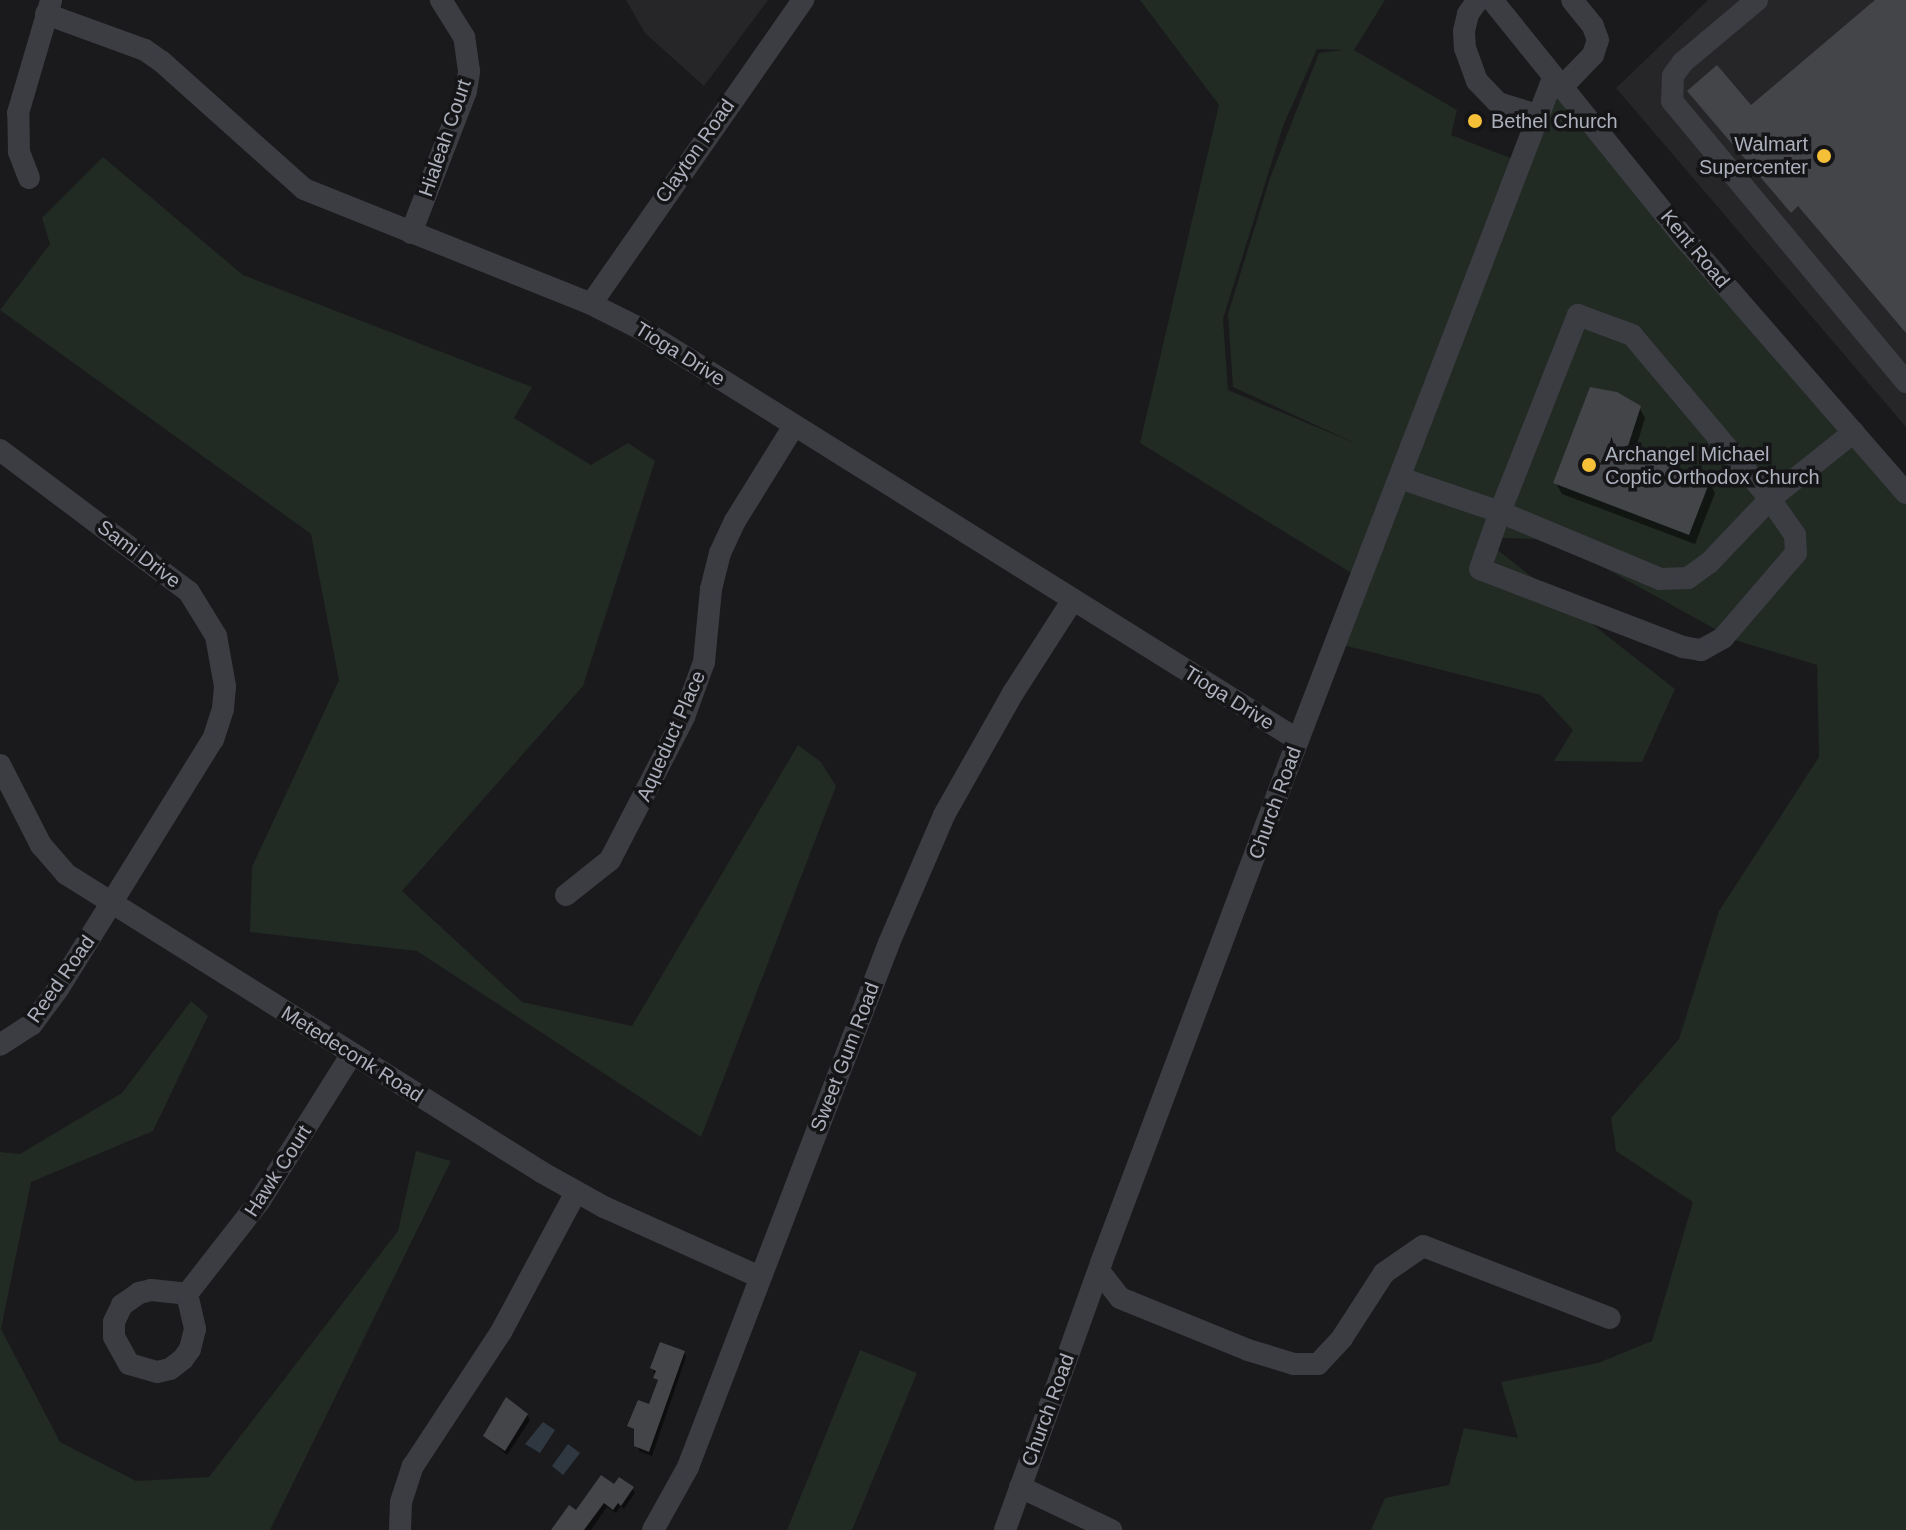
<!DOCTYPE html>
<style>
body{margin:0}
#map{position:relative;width:1906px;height:1530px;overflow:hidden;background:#1a1a1c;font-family:Arial,sans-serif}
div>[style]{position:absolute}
.built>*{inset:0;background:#262629}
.green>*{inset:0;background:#212a23}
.water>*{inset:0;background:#2f3841}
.shadow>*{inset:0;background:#0007}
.building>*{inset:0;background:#444549}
.minor>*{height:22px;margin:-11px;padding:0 11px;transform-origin:11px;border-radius:11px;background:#3c3d43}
.dots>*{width:22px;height:22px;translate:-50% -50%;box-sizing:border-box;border:4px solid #151517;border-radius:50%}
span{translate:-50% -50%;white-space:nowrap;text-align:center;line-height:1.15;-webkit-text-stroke:7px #151517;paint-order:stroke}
.poi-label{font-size:20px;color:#acb0bc}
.left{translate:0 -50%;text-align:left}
.right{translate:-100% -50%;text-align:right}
.street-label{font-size:20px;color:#acb0bc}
</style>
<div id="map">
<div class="built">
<div style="clip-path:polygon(626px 0,768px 0,704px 86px,645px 33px)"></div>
<div style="clip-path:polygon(1708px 0,1906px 0,1906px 427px,1616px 88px)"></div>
</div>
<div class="green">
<div style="clip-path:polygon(evenodd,1140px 0,1385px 0,1354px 50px,1457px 110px,1451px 135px,1513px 159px,1554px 79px,1906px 492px,1906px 1530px,1371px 1530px,1385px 1498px,1449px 1485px,1464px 1428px,1518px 1438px,1501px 1382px,1598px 1363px,1652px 1341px,1693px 1202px,1616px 1151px,1611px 1118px,1679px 1039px,1719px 911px,1819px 757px,1817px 665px,1735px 640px,1554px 540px,1481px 537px,1675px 689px,1642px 762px,1554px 761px,1573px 730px,1541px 695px,1343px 645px,1366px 582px,1140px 443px,1219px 105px,1140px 0,1317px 49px,1344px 50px,1319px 53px,1270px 178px,1228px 314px,1233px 387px,1357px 444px,1228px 390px,1223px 319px,1283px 126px,1317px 49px)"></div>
<div style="clip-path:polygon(103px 157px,243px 275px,532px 387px,514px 418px,591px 465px,628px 443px,655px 461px,583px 686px,402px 891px,522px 1002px,632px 1026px,798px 745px,821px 762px,836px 786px,701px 1137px,417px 951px,250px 932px,252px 867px,339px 680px,311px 534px,0 310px,50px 244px,42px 218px)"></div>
<div style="clip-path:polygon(191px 1001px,208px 1016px,153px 1131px,31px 1182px,1px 1329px,60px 1442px,136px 1481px,209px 1477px,398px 1231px,416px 1151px,451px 1161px,270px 1530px,0 1530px,0 1152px,20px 1154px,122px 1093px)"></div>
<div style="clip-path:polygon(860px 1350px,917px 1373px,852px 1530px,787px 1530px)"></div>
</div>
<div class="water">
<div style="clip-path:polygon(543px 1422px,555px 1430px,540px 1453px,525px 1444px)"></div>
<div style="clip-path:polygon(568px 1444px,580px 1453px,563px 1475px,552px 1466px)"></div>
</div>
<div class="shadow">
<div style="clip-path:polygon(1639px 407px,1645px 418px,1634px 454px,1709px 482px,1715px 493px,1695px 544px,1562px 494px,1556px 483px)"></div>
<div style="clip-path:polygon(684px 1353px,686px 1357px,652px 1456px,639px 1451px,635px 1432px,630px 1426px,650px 1406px,659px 1383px,652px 1368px)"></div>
<div style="clip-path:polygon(527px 1415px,530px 1420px,507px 1455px,485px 1436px)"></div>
<div style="clip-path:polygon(632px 1489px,635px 1493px,624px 1509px,621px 1506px,616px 1513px,607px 1507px,591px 1530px,555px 1530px,576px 1513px)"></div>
</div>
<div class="building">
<div style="clip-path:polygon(1875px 0,1906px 0,1906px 333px,1798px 206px,1791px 213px,1687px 91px,1717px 65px,1751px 105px)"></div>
<div style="clip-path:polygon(1590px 387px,1617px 392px,1641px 406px,1627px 449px,1710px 481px,1689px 535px,1553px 483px)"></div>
<div style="clip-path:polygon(660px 1342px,685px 1351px,649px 1452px,634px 1446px,634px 1429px,627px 1426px,638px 1400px,649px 1404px,658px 1380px,653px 1378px,656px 1371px,650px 1368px)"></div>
<div style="clip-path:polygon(506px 1397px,528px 1414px,505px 1451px,483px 1436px)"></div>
<div style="clip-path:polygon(601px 1475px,614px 1484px,619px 1477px,634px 1487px,621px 1506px,618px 1503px,613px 1510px,604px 1503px,584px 1530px,551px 1530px,569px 1505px,576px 1510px)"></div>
</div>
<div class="minor">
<div style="left:1478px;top:0;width:17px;rotate:126deg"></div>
<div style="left:1468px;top:14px;width:17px;rotate:103deg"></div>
<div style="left:1464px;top:31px;width:17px;rotate:87deg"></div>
<div style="left:1465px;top:48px;width:35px;rotate:70deg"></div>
<div style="left:1477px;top:81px;width:30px;rotate:46deg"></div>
<div style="left:1498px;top:103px;width:41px;rotate:17.1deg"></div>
<div style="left:1492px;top:0;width:309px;rotate:51.1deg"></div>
<div style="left:1686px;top:240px;width:335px;rotate:49deg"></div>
<div style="left:1757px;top:0;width:97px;rotate:140deg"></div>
<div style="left:1683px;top:62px;width:17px;rotate:126deg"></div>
<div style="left:1673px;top:76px;width:25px;rotate:92deg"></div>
<div style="left:1672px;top:101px;width:366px;rotate:50.2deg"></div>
<div style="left:46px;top:14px;width:105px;rotate:20deg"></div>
<div style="left:145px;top:50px;width:19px;rotate:35deg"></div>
<div style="left:161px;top:61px;width:192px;rotate:41.8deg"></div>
<div style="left:304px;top:189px;width:309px;rotate:21.8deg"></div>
<div style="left:591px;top:304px;width:54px;rotate:26.6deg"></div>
<div style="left:639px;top:328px;width:777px;rotate:32.01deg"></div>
<div style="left:1561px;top:88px;width:46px;rotate:-45.9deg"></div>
<div style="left:1593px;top:55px;width:16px;rotate:-72deg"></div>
<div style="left:1598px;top:40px;width:15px;rotate:-110deg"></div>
<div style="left:1593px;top:26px;width:33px;rotate:-129deg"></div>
<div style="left:29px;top:178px;width:28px;rotate:-111deg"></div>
<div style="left:19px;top:152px;width:39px;rotate:-91deg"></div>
<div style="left:18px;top:113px;width:117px;rotate:-73.6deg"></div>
<div style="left:411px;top:233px;width:152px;rotate:-68.8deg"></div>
<div style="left:466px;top:91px;width:20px;rotate:-81deg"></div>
<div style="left:469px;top:71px;width:34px;rotate:-98deg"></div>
<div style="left:464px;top:37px;width:44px;rotate:-121.9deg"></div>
<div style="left:591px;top:304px;width:371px;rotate:-55.1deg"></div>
<div style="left:0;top:450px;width:236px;rotate:36.9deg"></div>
<div style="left:189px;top:592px;width:52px;rotate:58.5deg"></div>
<div style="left:216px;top:636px;width:51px;rotate:79.8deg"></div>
<div style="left:225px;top:686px;width:23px;rotate:95deg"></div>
<div style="left:223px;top:709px;width:32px;rotate:108deg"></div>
<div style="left:213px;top:739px;width:294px;rotate:121.8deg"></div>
<div style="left:58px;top:989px;width:44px;rotate:126.6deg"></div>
<div style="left:32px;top:1024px;width:38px;rotate:147deg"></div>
<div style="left:1400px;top:478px;width:106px;rotate:18.8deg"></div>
<div style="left:1500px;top:512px;width:212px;rotate:-68.4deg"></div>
<div style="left:1578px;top:315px;width:58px;rotate:20.3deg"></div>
<div style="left:1632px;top:335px;width:214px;rotate:49.9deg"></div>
<div style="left:1770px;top:499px;width:107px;rotate:-38.6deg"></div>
<div style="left:1770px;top:499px;width:44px;rotate:55.2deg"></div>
<div style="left:1795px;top:535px;width:18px;rotate:87deg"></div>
<div style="left:1796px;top:553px;width:112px;rotate:130.7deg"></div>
<div style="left:1723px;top:638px;width:25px;rotate:151deg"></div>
<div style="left:1701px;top:650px;width:18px;rotate:-171deg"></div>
<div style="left:1683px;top:647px;width:217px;rotate:-159deg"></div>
<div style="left:1480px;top:569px;width:60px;rotate:-70.7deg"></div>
<div style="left:1500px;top:512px;width:173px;rotate:22.7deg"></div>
<div style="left:1660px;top:579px;width:28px;rotate:-2deg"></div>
<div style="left:1688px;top:578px;width:26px;rotate:-36deg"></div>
<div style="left:1709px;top:563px;width:88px;rotate:-46.4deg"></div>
<div style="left:0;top:765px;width:90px;rotate:62.9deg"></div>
<div style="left:41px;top:845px;width:38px;rotate:49deg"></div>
<div style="left:66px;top:874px;width:563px;rotate:32.08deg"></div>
<div style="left:543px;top:1173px;width:70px;rotate:29.1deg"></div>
<div style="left:604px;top:1207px;width:171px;rotate:24.2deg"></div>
<div style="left:566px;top:895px;width:56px;rotate:-38.5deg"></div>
<div style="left:610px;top:860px;width:161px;rotate:-62.6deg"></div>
<div style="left:684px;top:717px;width:59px;rotate:-70deg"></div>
<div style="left:704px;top:662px;width:73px;rotate:-84.5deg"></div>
<div style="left:711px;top:589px;width:37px;rotate:-76deg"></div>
<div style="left:720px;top:553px;width:35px;rotate:-65deg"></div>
<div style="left:735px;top:521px;width:112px;rotate:-58.2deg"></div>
<div style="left:1099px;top:1271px;width:34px;rotate:52deg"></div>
<div style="left:1120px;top:1298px;width:138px;rotate:22.1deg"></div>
<div style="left:1248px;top:1350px;width:48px;rotate:16.9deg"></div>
<div style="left:1294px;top:1364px;width:24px"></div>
<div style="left:1318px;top:1364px;width:35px;rotate:-47deg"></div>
<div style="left:1342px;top:1338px;width:77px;rotate:-57.1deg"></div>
<div style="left:1384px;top:1273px;width:47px;rotate:-34.7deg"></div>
<div style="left:1423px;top:1246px;width:200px;rotate:21.1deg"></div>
<div style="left:151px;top:1290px;width:36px;rotate:6deg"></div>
<div style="left:187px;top:1294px;width:36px;rotate:77deg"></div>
<div style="left:195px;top:1329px;width:21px;rotate:104deg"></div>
<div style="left:190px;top:1349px;width:12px;rotate:125deg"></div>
<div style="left:183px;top:1359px;width:16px;rotate:142deg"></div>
<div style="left:170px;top:1369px;width:13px;rotate:167deg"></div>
<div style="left:157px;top:1372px;width:29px;rotate:-164deg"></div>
<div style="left:129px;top:1364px;width:31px;rotate:-119deg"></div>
<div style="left:114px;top:1337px;width:15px;rotate:-90deg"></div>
<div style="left:114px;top:1322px;width:19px;rotate:-65deg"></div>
<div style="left:122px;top:1305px;width:21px;rotate:-35deg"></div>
<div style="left:139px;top:1293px;width:12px;rotate:-14deg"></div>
<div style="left:187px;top:1294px;width:117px;rotate:-52deg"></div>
<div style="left:259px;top:1202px;width:175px;rotate:-57.9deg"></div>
<div style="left:1020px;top:1487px;width:101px;rotate:25.3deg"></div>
<div style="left:400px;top:1530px;width:28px;rotate:-88deg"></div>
<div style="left:401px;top:1502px;width:38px;rotate:-72deg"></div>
<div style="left:413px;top:1466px;width:160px;rotate:-56.7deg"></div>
<div style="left:501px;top:1332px;width:159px;rotate:-61.8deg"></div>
<div style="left:653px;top:1530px;width:72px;rotate:-60.9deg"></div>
<div style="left:688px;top:1467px;width:561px;rotate:-69.01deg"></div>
<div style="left:889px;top:943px;width:139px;rotate:-66.7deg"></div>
<div style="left:944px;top:815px;width:140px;rotate:-60.5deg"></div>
<div style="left:1013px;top:693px;width:109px;rotate:-57.3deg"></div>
<div style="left:1005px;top:1530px;width:284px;rotate:-70.2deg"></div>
<div style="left:1101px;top:1263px;width:559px;rotate:-69.36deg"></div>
<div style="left:1298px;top:740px;width:709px;rotate:-68.93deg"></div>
</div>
<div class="dots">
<div style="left:1475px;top:121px;background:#f5bf38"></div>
<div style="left:1824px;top:156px;background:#f5bf38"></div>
<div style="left:1589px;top:465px;background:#f5bf38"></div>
</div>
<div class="poi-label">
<span class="left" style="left:1491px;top:121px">Bethel Church</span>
<span class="right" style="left:1808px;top:156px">Walmart<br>Supercenter</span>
<span class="left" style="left:1605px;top:466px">Archangel Michael<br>Coptic Orthodox Church</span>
</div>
<div class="street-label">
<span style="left:445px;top:138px;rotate:-71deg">Hialeah Court</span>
<span style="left:695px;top:151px;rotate:-55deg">Clayton Road</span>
<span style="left:1695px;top:249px;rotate:50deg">Kent Road</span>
<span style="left:680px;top:354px;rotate:32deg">Tioga Drive</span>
<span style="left:139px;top:554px;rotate:37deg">Sami Drive</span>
<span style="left:1229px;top:698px;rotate:32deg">Tioga Drive</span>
<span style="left:671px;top:736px;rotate:-66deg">Aqueduct Place</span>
<span style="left:1275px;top:803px;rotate:-70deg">Church Road</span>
<span style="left:61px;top:979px;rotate:-55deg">Reed Road</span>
<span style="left:352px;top:1054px;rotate:32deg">Metedeconk Road</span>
<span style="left:845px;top:1057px;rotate:-69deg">Sweet Gum Road</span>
<span style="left:278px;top:1171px;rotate:-57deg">Hawk Court</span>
<span style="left:1048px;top:1410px;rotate:-70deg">Church Road</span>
</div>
</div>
